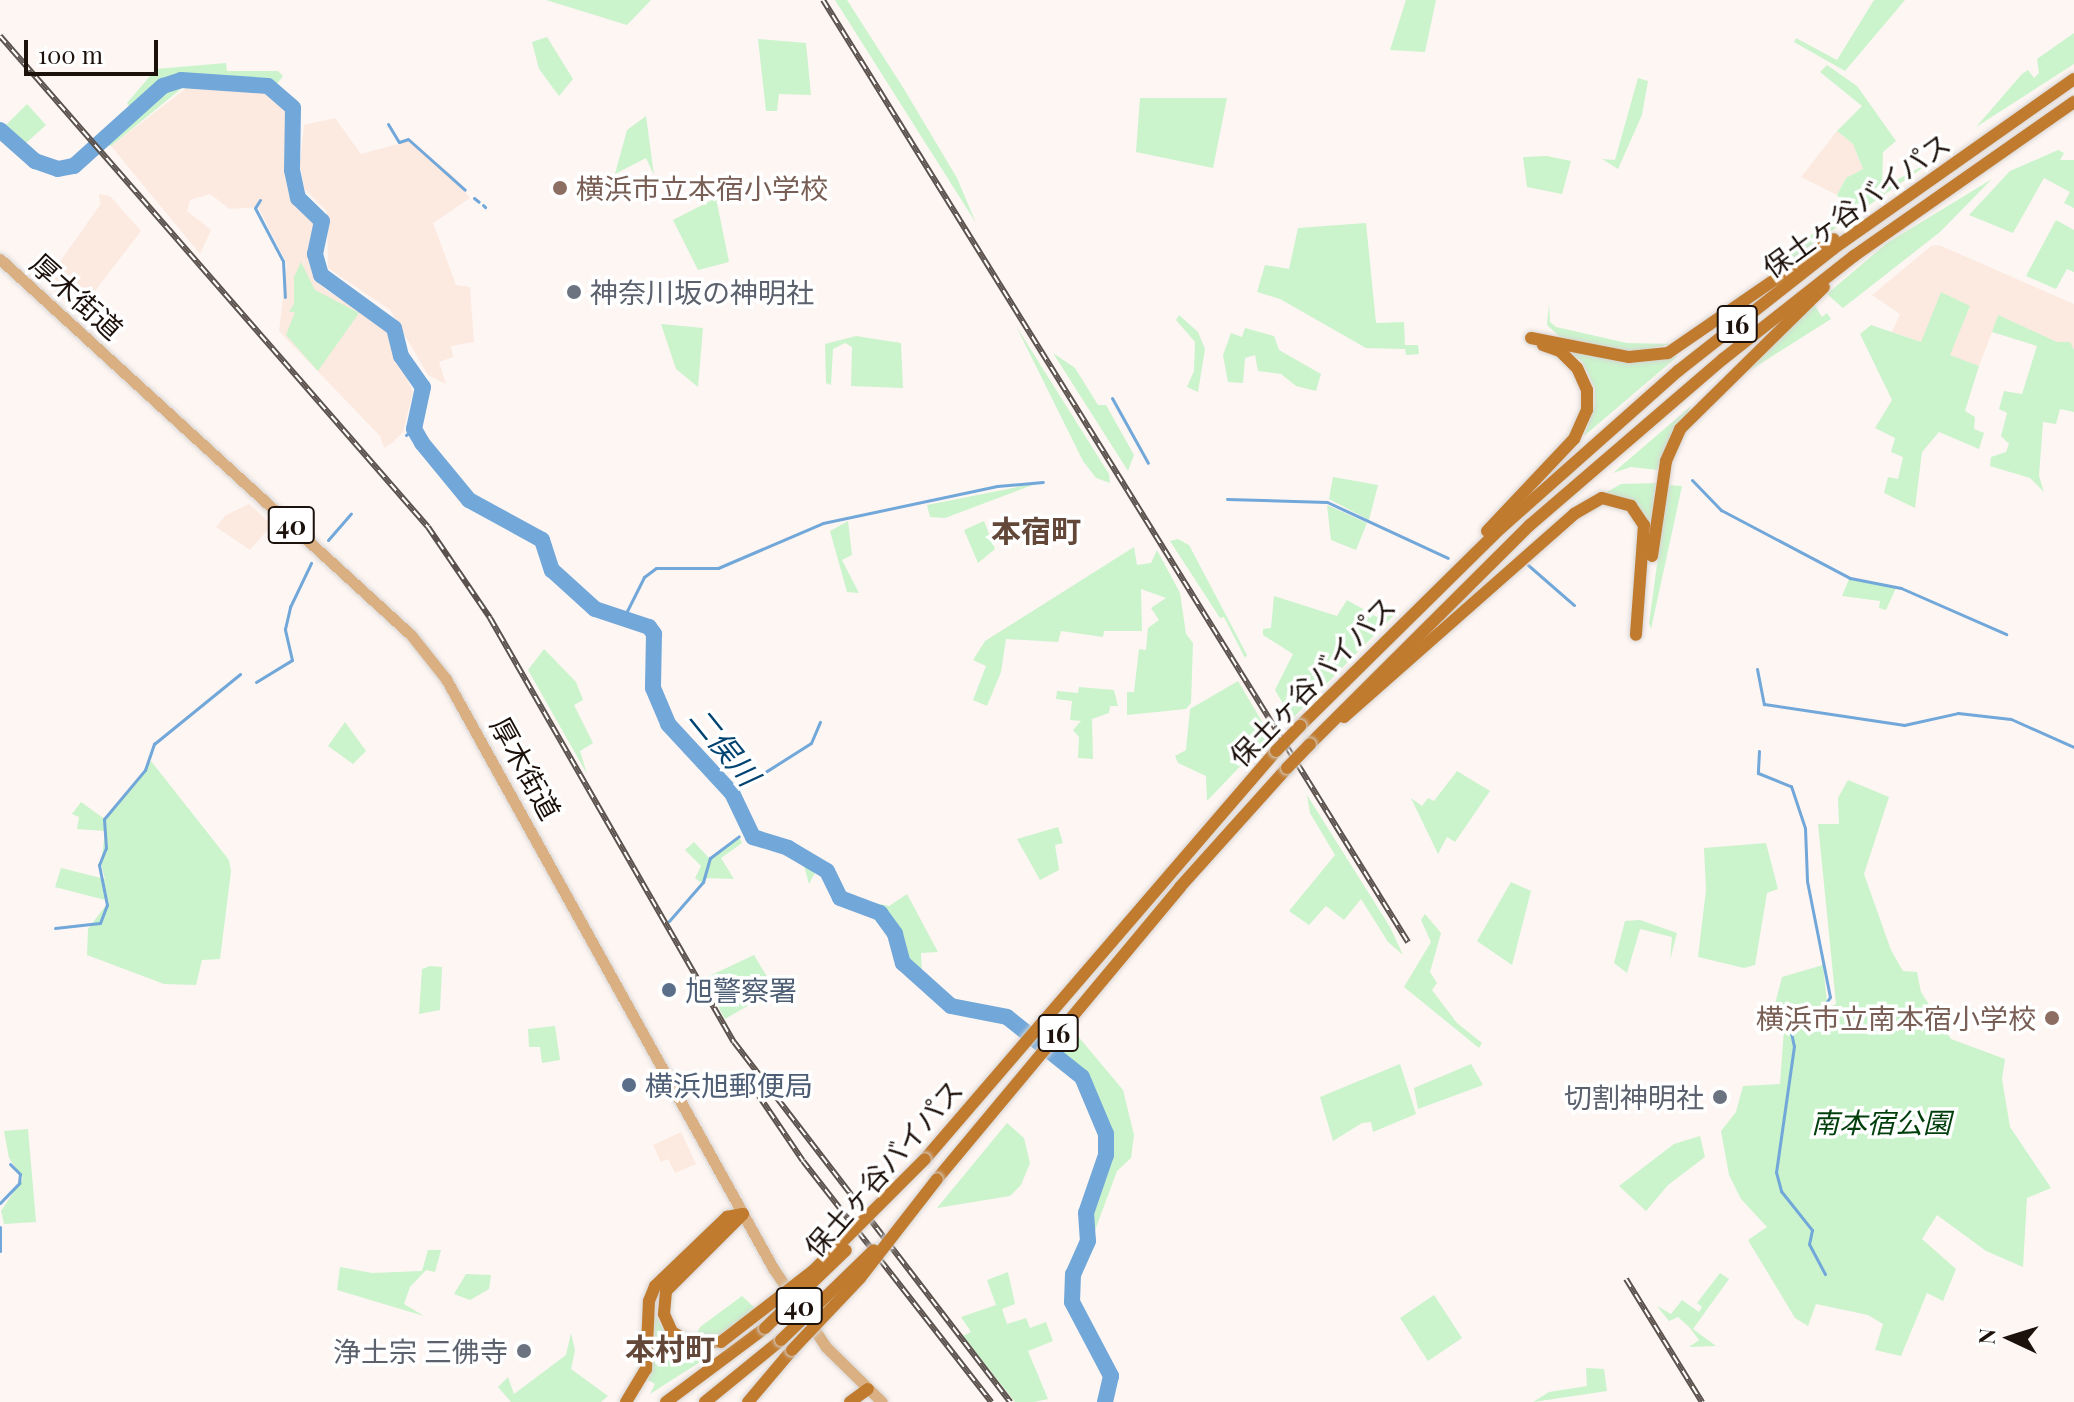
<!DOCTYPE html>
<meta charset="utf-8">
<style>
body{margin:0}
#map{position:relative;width:2074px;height:1402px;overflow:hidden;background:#fdf6f3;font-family:"Playfair Display","Noto Sans JP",serif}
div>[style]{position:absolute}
.commercial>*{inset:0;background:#fceae0}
.green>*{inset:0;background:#cbf3cc}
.stream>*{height:3px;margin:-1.5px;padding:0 1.5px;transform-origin:1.5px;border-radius:1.5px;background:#71a7d9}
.river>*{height:16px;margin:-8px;padding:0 8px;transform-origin:8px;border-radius:8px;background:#71a7d9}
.roads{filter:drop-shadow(0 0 2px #d6d4d3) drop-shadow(0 0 2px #d6d4d3)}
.primary>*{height:11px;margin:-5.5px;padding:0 5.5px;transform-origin:5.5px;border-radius:5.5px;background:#dab082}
.highway>*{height:12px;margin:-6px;padding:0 6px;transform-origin:6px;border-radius:6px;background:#c17b2f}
.rail>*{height:6px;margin-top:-3px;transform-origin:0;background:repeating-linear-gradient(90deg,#fff 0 9px,#5c524d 0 18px);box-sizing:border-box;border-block:2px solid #5c524d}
.bridges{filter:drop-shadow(0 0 2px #d6d4d3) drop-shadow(0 0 2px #d6d4d3)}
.highway-bridge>*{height:12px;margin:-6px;padding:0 6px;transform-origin:6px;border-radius:6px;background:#c17b2f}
.dots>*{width:22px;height:22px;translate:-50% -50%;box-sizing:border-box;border:4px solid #fff;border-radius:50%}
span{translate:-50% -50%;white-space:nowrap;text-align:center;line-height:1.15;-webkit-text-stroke:7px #fff;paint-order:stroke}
.shield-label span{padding:2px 6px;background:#fff;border:2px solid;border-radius:6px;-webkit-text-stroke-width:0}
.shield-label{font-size:26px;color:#1d110c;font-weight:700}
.education-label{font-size:28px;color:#785e54}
.left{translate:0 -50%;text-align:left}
.right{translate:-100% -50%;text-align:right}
.street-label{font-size:28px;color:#1d110c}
.worship-label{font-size:28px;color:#5b616d}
.service-label{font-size:28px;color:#4e5e75}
.park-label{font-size:28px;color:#003e0c;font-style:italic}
.neighbourhood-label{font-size:30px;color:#63483a;font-weight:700}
.water-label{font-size:30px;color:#004270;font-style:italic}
.north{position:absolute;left:1970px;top:1298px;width:80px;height:80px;-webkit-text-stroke:6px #fff;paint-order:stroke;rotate:274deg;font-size:22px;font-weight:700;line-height:32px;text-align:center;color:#1d110c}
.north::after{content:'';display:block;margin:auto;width:28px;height:36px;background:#1d110c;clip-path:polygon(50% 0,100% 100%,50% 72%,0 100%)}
.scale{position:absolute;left:24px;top:40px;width:134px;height:36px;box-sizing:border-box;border:4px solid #1d110c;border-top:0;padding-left:10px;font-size:24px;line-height:28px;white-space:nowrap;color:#1d110c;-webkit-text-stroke:6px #fff;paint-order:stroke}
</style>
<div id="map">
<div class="commercial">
<div style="clip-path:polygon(189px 86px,264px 91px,288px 112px,289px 190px,314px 223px,307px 255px,312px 272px,325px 289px,383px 325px,413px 392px,403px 432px,392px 443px,384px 448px,380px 436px,279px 331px,287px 264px,258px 207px,230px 209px,210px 194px,190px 200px,187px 211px,211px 230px,200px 254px,111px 146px)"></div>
<div style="clip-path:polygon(335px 118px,361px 154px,409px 141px,452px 175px,470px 198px,433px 223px,456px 285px,470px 287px,474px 342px,451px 346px,453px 357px,439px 362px,446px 384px,428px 375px,390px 310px,328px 268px,327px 212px,304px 188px,300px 164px,304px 125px)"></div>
<div style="clip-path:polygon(1837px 131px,1853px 144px,1863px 169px,1846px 178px,1837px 195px,1801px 177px)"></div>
<div style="clip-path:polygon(99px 194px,110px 196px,141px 231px,78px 313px,45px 283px,100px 205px)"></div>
<div style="clip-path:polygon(1939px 245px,2074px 304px,2074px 350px,2070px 343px,2058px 343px,1998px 316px,1979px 366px,1949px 356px,1970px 306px,1921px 342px,1892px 332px,1900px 314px,1872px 295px,1931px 246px)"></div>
<div style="clip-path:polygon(249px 504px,272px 525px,250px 550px,216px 527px,226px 515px)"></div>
<div style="clip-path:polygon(681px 1132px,696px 1164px,675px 1173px,668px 1159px,661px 1162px,653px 1145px)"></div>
</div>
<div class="green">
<div style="clip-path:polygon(546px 0,651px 0,627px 25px)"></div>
<div style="clip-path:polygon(835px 0,847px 0,904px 89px,957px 178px,976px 223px)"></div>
<div style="clip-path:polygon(1406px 0,1436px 0,1425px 52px,1390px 50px)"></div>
<div style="clip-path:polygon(1874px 0,1905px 0,1845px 71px,1794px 42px,1796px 38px,1837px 60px)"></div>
<div style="clip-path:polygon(2074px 33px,2074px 64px,1976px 127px,2022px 74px,2028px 70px,2034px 78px,2039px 73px,2037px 59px)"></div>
<div style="clip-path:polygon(547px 37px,573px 79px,559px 96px,539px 69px,532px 42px)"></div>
<div style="clip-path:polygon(758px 39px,806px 43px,811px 95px,779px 94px,777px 111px,766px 111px)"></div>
<div style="clip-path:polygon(226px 63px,227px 71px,278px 71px,283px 76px,277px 84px,262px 80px,255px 91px,182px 88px,111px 146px,104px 143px,136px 116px,127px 103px,156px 69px)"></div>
<div style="clip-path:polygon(1827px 65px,1857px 86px,1896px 141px,1883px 152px,1882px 188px,1937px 158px,1791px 259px,1785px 253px,1858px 203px,1847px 207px,1837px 195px,1846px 178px,1863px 169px,1853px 144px,1837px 131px,1862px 106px,1820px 72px)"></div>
<div style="clip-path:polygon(1638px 78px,1648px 81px,1642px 115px,1618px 169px,1602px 159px,1615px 160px)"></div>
<div style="clip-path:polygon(1140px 98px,1227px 98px,1213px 168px,1136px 152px)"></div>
<div style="clip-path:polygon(27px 104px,46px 125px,25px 144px,5px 126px)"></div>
<div style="clip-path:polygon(646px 116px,654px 175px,646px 158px,615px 174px,627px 130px)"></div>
<div style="clip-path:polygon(2058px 150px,2064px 153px,2060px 160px,2074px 160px,2074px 208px,2064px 203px,2070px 192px,2044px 178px,2013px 233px,1969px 215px,2010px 171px)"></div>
<div style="clip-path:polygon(1547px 156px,1571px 161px,1562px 194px,1527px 187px,1523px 157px)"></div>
<div style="clip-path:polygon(1992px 179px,1940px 232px,1843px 308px,1827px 294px,1887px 243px)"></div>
<div style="clip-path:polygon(716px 198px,729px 262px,698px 270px,673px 220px)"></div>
<div style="clip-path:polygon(2056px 220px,2074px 230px,2074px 272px,2067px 269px,2056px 289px,2026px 276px)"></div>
<div style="clip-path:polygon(1366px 223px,1376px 323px,1404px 322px,1405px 345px,1418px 345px,1419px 354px,1406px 355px,1405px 349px,1366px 348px,1280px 299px,1257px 292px,1265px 265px,1289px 269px,1298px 228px)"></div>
<div style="clip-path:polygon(301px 262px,315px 290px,359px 313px,318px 371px,286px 335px,295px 312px,289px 312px,294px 304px,294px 277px)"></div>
<div style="clip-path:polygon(1941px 292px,1970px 306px,1950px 355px,1979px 366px,1965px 411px,1975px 417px,1974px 429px,1984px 433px,1979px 449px,1939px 432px,1922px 452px,1915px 508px,1884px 493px,1888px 477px,1898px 479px,1903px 457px,1891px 452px,1895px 438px,1875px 428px,1892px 400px,1860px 334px,1871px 325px,1921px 342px)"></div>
<div style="clip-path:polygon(1549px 304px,1550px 322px,1556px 327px,1627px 343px,1671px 344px,1632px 353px,1560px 337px,1547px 325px)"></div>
<div style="clip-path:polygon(1814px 304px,1822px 317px,1827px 313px,1831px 319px,1749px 371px)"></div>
<div style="clip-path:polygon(1179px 315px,1198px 332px,1205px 349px,1198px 392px,1187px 387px,1194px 371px,1195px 342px,1176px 320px)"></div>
<div style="clip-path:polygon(1998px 315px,2057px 342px,2070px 342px,2074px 350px,2074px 412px,2060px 409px,2056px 424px,2043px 422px,2039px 476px,2044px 492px,2030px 478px,1990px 466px,1991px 457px,2006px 452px,2009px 444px,2001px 436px,2007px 413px,1999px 409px,2004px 391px,2022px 394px,2037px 346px,1992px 332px)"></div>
<div style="clip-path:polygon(661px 324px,703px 328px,698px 387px,676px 369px)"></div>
<div style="clip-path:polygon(1016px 326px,1109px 474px,1110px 483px,1096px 478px,1083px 461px)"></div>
<div style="clip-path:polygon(1245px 328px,1274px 336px,1279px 350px,1321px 374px,1316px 391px,1296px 386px,1281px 374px,1258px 371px,1255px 355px,1245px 358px,1243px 383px,1228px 382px,1223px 355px,1231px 333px,1242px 337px)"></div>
<div style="clip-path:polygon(856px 336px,901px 343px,903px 388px,851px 386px,852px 347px,845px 343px,833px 349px,831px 385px,826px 383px,825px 344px)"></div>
<div style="clip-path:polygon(1560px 345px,1633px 363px,1678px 356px,1584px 436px,1595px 405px,1595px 388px,1582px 361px)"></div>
<div style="clip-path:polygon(1053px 353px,1075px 368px,1098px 405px,1106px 405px,1134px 455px,1128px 471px)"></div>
<div style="clip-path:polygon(1691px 406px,1657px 470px,1631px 467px,1613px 473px)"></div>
<div style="clip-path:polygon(1333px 477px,1378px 485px,1369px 520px,1329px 499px)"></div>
<div style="clip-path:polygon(1038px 483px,945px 518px,930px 517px,927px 505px)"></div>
<div style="clip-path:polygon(1656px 483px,1649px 534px,1648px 525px,1603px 494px,1621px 484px)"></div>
<div style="clip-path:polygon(1668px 485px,1682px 486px,1651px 629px,1649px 623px)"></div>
<div style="clip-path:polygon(1327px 505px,1367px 523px,1356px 550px,1331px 540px)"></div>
<div style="clip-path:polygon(848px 521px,852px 555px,842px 560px,859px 593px,847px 592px,830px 531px)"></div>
<div style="clip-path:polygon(984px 521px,995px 549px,978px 563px,964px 530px)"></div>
<div style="clip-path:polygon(1178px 539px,1189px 545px,1247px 655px,1245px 658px,1224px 617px,1220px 618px,1170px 541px)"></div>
<div style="clip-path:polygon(1134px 547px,1137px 565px,1151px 563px,1157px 550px,1180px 593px,1186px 634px,1193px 643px,1191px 703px,1186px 709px,1127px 715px,1127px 692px,1134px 692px,1139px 649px,1146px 650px,1148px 628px,1159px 620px,1151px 608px,1166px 598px,1141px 589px,1142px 631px,1104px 631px,1103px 637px,1061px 631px,1058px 642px,1006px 639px,1001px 672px,987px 706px,973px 700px,986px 666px,973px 660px,985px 641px)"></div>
<div style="clip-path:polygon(1849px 579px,1896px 588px,1886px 610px,1879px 608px,1880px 601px,1842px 596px)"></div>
<div style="clip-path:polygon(1274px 596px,1337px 616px,1347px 600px,1377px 617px,1390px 606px,1397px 612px,1292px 719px,1275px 690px,1293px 654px,1263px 635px,1263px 629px,1271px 628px)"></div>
<div style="clip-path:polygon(544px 649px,576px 682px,583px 700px,574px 705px,593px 743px,580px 751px,587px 774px,528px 670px)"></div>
<div style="clip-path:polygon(1238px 681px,1270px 735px,1207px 801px,1206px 776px,1178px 763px,1175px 756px,1186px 750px,1190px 709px)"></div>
<div style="clip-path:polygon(1079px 687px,1114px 690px,1118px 706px,1110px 706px,1109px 713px,1092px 719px,1093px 759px,1078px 758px,1079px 737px,1073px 730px,1081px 721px,1070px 720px,1072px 701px,1056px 699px,1057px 691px,1078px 693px)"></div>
<div style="clip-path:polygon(345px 722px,366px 751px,353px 764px,328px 746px)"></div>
<div style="clip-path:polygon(151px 761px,229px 860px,231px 871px,220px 959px,202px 960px,196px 985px,164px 984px,87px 955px,88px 929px,109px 901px,55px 887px,61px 868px,105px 879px,101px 864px,105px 831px,77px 829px,79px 817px,72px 814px,81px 802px,106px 820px)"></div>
<div style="clip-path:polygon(1457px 771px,1490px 791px,1455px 842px,1447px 837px,1438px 854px,1411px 798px,1422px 806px,1428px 798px,1434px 801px)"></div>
<div style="clip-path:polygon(1848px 780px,1889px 797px,1864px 874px,1891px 950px,1903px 971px,1917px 972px,1921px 992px,1951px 1039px,2005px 1059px,2002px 1079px,2010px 1127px,2051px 1188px,2027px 1198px,2023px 1267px,1986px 1251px,1937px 1215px,1922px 1239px,1956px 1269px,1943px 1301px,1927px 1293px,1901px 1356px,1875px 1350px,1883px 1324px,1868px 1315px,1816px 1304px,1808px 1326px,1795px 1318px,1748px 1240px,1767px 1227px,1741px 1199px,1729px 1175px,1721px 1131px,1736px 1112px,1743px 1086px,1780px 1084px,1784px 1029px,1836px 1004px,1818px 824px,1839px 824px,1838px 798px)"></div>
<div style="clip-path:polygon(1307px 795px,1390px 927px,1403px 955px,1388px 942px,1361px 899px,1344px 920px,1326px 906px,1309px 925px,1289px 911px,1335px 855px,1310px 813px)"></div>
<div style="clip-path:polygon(1058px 827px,1063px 843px,1055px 845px,1059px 870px,1040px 880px,1017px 839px)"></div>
<div style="clip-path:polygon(739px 837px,742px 843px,721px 858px,734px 879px,707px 878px,703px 884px,695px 878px,701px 866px,685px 850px,694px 842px,710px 859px)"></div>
<div style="clip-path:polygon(1766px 843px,1778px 889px,1767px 893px,1755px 965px,1744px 968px,1698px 957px,1706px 890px,1704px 848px)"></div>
<div style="clip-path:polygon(807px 855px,830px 869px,847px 897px,889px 906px,907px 894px,938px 952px,921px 953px,922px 974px,906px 964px,894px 926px,882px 912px,876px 917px,856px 910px,819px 865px,809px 884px,803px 862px)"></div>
<div style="clip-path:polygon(1511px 882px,1531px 891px,1512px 965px,1477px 941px)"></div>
<div style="clip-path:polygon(1425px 914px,1441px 933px,1430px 972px,1437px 983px,1432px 990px,1457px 1023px,1482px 1043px,1479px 1048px,1404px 987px,1431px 942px,1421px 920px)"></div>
<div style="clip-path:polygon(1640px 920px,1677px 933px,1670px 960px,1672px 937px,1640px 929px,1627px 973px,1614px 963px,1625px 921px)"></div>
<div style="clip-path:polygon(754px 955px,775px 990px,725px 1019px,703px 979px)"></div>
<div style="clip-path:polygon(1823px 965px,1827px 1002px,1786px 1022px,1771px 1020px,1782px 977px)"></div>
<div style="clip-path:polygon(430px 966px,442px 967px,440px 1010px,419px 1014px,422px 969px)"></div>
<div style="clip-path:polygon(555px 1026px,560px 1060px,542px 1063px,540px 1047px,529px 1047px,528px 1029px)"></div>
<div style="clip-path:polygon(1077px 1035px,1123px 1090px,1134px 1135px,1131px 1158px,1117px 1171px,1094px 1233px,1088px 1213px,1105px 1171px,1110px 1140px,1089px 1083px,1060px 1056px)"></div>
<div style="clip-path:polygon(1400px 1064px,1416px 1114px,1373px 1132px,1371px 1122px,1362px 1123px,1333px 1141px,1320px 1097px)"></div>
<div style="clip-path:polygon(1471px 1064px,1483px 1085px,1418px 1109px,1414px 1088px)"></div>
<div style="clip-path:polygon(1007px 1123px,1024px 1138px,1030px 1163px,1021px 1185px,1010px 1196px,937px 1208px)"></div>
<div style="clip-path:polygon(28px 1129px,36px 1222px,4px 1224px,1px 1211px,23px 1178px,9px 1158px,4px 1131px)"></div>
<div style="clip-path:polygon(1700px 1136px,1705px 1157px,1668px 1185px,1646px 1211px,1619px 1186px,1674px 1144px)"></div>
<div style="clip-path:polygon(428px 1250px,441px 1250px,435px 1272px,426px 1270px,410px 1287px,404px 1304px,424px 1316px,337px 1290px,340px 1267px,372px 1273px,422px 1271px)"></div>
<div style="clip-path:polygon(1008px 1272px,1015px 1304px,1002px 1309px,1007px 1324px,1026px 1318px,1030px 1328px,1046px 1322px,1053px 1341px,1028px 1351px,1048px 1399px,1034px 1402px,1015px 1402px,963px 1336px,971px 1332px,961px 1317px,996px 1305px,987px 1280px)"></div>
<div style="clip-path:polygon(1720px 1273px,1729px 1279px,1693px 1329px,1716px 1346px,1689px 1347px,1699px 1340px,1690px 1328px,1678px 1317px,1669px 1321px,1657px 1306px,1671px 1314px,1682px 1300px,1699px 1312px,1702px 1307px,1697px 1303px)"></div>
<div style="clip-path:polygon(466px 1274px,491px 1275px,489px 1289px,470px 1300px,454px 1294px)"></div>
<div style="clip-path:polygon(1434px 1295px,1462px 1338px,1428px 1361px,1400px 1318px)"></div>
<div style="clip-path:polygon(742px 1296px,756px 1309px,714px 1339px,694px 1340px,700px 1327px)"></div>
<div style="clip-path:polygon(654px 1313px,671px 1342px,711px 1355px,650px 1394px,655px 1384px,648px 1380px,655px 1355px)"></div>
<div style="clip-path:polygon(571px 1333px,575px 1350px,571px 1369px,608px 1396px,601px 1402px,511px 1402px,498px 1387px,508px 1377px,514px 1394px,566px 1355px)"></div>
<div style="clip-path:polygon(1586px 1368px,1604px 1369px,1607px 1391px,1533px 1402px,1549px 1392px,1587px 1386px)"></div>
</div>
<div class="stream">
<div style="left:388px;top:124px;width:21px;rotate:59deg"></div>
<div style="left:399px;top:142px;width:9px;rotate:-18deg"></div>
<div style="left:408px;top:139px;width:76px;rotate:41.8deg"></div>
<div style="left:474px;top:198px;width:6px;rotate:39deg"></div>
<div style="left:260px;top:200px;width:9px;rotate:122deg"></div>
<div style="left:255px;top:208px;width:60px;rotate:62.2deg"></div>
<div style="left:283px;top:261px;width:36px;rotate:87deg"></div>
<div style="left:483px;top:205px;width:3px;rotate:45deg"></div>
<div style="left:1112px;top:398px;width:74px;rotate:61deg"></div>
<div style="left:406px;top:435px;width:10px;rotate:-37deg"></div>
<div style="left:1692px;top:480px;width:42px;rotate:46deg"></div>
<div style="left:1721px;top:510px;width:146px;rotate:27.8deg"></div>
<div style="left:1850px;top:578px;width:52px;rotate:11.1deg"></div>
<div style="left:1901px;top:588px;width:115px;rotate:23.7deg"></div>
<div style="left:1227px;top:499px;width:100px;rotate:1.7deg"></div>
<div style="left:1327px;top:502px;width:133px;rotate:24.8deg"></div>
<div style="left:328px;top:540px;width:35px;rotate:-49deg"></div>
<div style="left:1528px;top:565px;width:61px;rotate:41deg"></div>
<div style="left:624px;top:617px;width:45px;rotate:-63.4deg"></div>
<div style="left:644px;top:577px;width:15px;rotate:-37deg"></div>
<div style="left:656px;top:568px;width:62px"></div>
<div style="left:718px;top:568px;width:114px;rotate:-23.2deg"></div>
<div style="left:823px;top:523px;width:178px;rotate:-12deg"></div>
<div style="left:997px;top:486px;width:46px;rotate:-5deg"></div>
<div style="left:1757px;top:669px;width:36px;rotate:79deg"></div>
<div style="left:1764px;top:704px;width:142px;rotate:8.5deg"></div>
<div style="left:1904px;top:725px;width:55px;rotate:-12.5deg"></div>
<div style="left:1958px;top:713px;width:53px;rotate:6.5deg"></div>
<div style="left:2011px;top:719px;width:69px;rotate:24deg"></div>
<div style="left:256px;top:682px;width:42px;rotate:-31.4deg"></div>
<div style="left:292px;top:660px;width:32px;rotate:-103deg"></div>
<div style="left:285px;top:629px;width:23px;rotate:-77deg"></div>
<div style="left:290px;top:607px;width:49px;rotate:-64.5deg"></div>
<div style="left:1759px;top:751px;width:22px;rotate:93deg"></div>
<div style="left:1758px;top:773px;width:35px;rotate:22deg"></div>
<div style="left:1791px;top:786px;width:44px;rotate:71.6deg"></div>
<div style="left:1805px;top:828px;width:53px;rotate:87.8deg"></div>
<div style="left:1807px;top:881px;width:118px;rotate:78.8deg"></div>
<div style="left:1830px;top:997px;width:11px;rotate:124deg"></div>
<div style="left:1824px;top:1006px;width:39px;rotate:154deg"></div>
<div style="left:1789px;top:1023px;width:24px;rotate:78deg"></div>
<div style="left:1794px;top:1046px;width:127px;rotate:98.1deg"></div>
<div style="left:1776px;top:1172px;width:20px;rotate:75deg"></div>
<div style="left:1781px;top:1191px;width:50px;rotate:51.5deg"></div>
<div style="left:1812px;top:1230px;width:14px;rotate:102deg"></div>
<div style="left:1809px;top:1244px;width:34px;rotate:62deg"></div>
<div style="left:732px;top:793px;width:93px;rotate:-32.3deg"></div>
<div style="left:811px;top:743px;width:23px;rotate:-67deg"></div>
<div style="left:744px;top:832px;width:4px;rotate:-14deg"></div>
<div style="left:669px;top:921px;width:52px;rotate:-48.9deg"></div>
<div style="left:703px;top:882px;width:25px;rotate:-74deg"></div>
<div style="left:710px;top:858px;width:36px;rotate:-37deg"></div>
<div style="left:55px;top:928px;width:45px;rotate:-6.3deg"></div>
<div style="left:100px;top:923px;width:19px;rotate:-69deg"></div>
<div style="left:107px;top:905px;width:41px;rotate:-101.3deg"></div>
<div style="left:99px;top:865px;width:18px;rotate:-68deg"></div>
<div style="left:106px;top:848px;width:29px;rotate:-94deg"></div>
<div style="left:104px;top:819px;width:64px;rotate:-50.1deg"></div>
<div style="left:145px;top:770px;width:28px;rotate:-71deg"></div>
<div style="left:154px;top:744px;width:111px;rotate:-39.1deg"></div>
<div style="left:0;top:1203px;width:28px;rotate:-46deg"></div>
<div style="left:19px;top:1183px;width:9px;rotate:-84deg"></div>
<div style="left:20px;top:1174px;width:14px;rotate:-135deg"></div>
<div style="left:0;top:1227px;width:24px;rotate:90deg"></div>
</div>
<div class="river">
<div style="left:0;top:130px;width:47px;rotate:41.5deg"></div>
<div style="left:35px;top:161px;width:24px;rotate:19deg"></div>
<div style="left:58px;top:169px;width:16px;rotate:-11deg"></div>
<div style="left:74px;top:166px;width:120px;rotate:-42deg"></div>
<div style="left:163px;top:86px;width:19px;rotate:-18deg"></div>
<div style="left:181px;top:80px;width:87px;rotate:3.9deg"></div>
<div style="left:268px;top:86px;width:33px;rotate:41deg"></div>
<div style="left:293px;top:108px;width:62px;rotate:90.9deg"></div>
<div style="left:292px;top:170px;width:29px;rotate:78deg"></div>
<div style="left:298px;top:198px;width:33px;rotate:44deg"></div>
<div style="left:322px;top:221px;width:34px;rotate:102deg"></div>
<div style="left:315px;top:254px;width:22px;rotate:74deg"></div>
<div style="left:321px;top:275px;width:90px;rotate:36deg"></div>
<div style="left:394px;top:328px;width:29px;rotate:76deg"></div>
<div style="left:401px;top:356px;width:38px;rotate:55deg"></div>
<div style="left:423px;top:387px;width:43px;rotate:102.1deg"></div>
<div style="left:414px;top:429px;width:16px;rotate:60deg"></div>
<div style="left:422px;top:443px;width:74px;rotate:50.5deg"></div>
<div style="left:469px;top:500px;width:83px;rotate:28.7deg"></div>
<div style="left:542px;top:540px;width:32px;rotate:72deg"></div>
<div style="left:552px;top:570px;width:58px;rotate:42.2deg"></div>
<div style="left:595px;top:609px;width:57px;rotate:18.4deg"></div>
<div style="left:649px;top:627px;width:9px;rotate:54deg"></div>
<div style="left:654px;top:634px;width:54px;rotate:91.1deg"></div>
<div style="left:653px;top:688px;width:39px;rotate:67deg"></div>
<div style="left:668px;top:724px;width:94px;rotate:47.2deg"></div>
<div style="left:732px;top:793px;width:49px;rotate:64.5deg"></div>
<div style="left:753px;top:837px;width:37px;rotate:17deg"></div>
<div style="left:788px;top:848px;width:45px;rotate:30.5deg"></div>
<div style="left:827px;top:871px;width:30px;rotate:64deg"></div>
<div style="left:840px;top:898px;width:43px;rotate:20.6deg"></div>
<div style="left:880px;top:913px;width:26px;rotate:54deg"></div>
<div style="left:895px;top:934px;width:30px;rotate:75deg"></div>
<div style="left:903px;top:963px;width:64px;rotate:41.9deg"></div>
<div style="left:951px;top:1006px;width:57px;rotate:11.1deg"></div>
<div style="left:1007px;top:1017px;width:96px;rotate:38.7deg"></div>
<div style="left:1082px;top:1077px;width:62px;rotate:67.2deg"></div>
<div style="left:1106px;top:1134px;width:21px;rotate:90deg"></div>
<div style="left:1106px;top:1155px;width:61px;rotate:109deg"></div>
<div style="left:1086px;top:1213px;width:28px;rotate:86deg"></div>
<div style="left:1088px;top:1241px;width:36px;rotate:114deg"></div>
<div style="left:1073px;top:1274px;width:28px;rotate:92deg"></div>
<div style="left:1072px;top:1302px;width:84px;rotate:62.2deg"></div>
<div style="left:1111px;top:1376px;width:27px;rotate:103deg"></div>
</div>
<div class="roads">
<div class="primary">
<div style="left:0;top:259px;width:557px;rotate:42.45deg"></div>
<div style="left:411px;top:635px;width:56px;rotate:51.5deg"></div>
<div style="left:446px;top:679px;width:674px;rotate:60.96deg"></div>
<div style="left:773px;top:1268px;width:95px;rotate:56.1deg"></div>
<div style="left:826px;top:1347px;width:78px;rotate:44.5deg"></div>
</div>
<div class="highway">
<div style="left:1531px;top:338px;width:100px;rotate:11deg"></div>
<div style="left:1629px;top:357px;width:39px;rotate:-6deg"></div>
<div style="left:1668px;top:353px;width:201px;rotate:-34.5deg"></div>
<div style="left:1487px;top:531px;width:127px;rotate:-46.6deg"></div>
<div style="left:1574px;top:439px;width:32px;rotate:-66deg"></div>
<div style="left:1587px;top:410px;width:20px;rotate:-90deg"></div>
<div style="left:1587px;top:390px;width:24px;rotate:-114deg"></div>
<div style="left:1577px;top:368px;width:24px;rotate:-135deg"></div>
<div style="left:1560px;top:351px;width:18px;rotate:-161deg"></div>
<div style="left:1652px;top:556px;width:96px;rotate:-81.6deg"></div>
<div style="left:1666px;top:461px;width:35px;rotate:-66deg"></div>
<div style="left:1680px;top:429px;width:202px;rotate:-44.6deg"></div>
<div style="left:1344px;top:717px;width:307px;rotate:-41.4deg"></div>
<div style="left:1574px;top:514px;width:32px;rotate:-30deg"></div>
<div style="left:1602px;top:498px;width:30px;rotate:15deg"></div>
<div style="left:1631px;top:506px;width:23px;rotate:56deg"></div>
<div style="left:1644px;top:525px;width:110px;rotate:94.2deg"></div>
<div style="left:1300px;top:726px;width:282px;rotate:-44.6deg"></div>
<div style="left:1501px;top:528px;width:237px;rotate:-41.6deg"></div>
<div style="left:1678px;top:371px;width:197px;rotate:-38.2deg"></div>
<div style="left:1833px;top:249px;width:295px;rotate:-35.2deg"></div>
<div style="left:1310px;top:744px;width:310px;rotate:-44.9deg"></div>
<div style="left:1530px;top:525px;width:255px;rotate:-40.7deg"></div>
<div style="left:1723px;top:359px;width:167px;rotate:-38.2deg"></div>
<div style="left:1854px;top:256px;width:269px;rotate:-35deg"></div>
<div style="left:925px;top:1159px;width:538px;rotate:-49.29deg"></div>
<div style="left:937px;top:1179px;width:380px;rotate:-50.2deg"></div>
<div style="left:1180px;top:887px;width:160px;rotate:-48deg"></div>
<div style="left:721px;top:1342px;width:34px;rotate:-178deg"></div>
<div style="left:687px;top:1341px;width:17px;rotate:-149deg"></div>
<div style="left:672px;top:1332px;width:20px;rotate:-114deg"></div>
<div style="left:664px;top:1314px;width:23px;rotate:-85deg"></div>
<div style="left:666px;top:1291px;width:109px;rotate:-45deg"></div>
<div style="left:626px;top:1402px;width:39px;rotate:-59deg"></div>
<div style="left:646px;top:1369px;width:68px;rotate:-87.5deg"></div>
<div style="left:649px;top:1301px;width:16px;rotate:-68deg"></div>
<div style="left:655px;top:1286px;width:100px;rotate:-43.8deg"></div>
<div style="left:727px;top:1217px;width:16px;rotate:-11deg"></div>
<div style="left:666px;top:1402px;width:124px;rotate:-36.8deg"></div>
<div style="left:705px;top:1402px;width:98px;rotate:-39.2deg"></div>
<div style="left:748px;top:1402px;width:68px;rotate:-49.8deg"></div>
<div style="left:850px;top:1402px;width:22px;rotate:-36deg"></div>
</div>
</div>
<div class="rail">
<div style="left:823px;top:0;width:1109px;rotate:58.16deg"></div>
<div style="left:0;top:36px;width:651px;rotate:48.92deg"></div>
<div style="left:428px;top:527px;width:110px;rotate:55.7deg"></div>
<div style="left:490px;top:618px;width:489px;rotate:60.1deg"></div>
<div style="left:734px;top:1042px;width:454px;rotate:52.5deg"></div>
<div style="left:759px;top:1096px;width:78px;rotate:55.9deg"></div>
<div style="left:803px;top:1161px;width:306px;rotate:52deg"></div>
<div style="left:1626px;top:1279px;width:145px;rotate:58.3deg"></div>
</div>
<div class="bridges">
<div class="highway-bridge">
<div style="left:1276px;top:751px;width:35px;rotate:-46deg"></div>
<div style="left:1287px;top:768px;width:33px;rotate:-46deg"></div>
<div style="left:765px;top:1328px;width:112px;rotate:-43.9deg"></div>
<div style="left:781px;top:1340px;width:129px;rotate:-44.1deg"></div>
<div style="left:721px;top:1342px;width:116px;rotate:-37.7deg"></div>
<div style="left:813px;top:1271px;width:158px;rotate:-45deg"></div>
<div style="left:792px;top:1350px;width:99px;rotate:-46.6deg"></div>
<div style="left:860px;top:1278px;width:125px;rotate:-52.1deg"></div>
</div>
</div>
<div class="dots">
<div style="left:560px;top:188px;background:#8d6e63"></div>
<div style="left:574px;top:292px;background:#6b7280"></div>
<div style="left:669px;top:990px;background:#5c6f8a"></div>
<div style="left:2052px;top:1018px;background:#8d6e63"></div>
<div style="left:629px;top:1085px;background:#5c6f8a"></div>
<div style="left:1720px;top:1097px;background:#6b7280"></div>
<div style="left:524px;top:1351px;background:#6b7280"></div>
</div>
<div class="shield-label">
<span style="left:1737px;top:324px">16</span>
<span style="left:291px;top:525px">40</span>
<span style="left:1058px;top:1033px">16</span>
<span style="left:799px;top:1306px">40</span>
</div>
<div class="education-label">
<span class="left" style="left:576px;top:188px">横浜市立本宿小学校</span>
<span class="right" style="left:2036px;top:1018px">横浜市立南本宿小学校</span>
</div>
<div class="street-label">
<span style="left:1856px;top:205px;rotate:-36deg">保土ヶ谷バイパス</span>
<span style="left:77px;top:296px;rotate:42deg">厚木街道</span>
<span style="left:1312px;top:681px;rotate:-46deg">保土ヶ谷バイパス</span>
<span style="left:526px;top:768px;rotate:61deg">厚木街道</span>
<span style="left:883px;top:1168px;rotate:-49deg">保土ヶ谷バイパス</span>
</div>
<div class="worship-label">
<span class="left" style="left:590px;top:292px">神奈川坂の神明社</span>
<span class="right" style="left:1704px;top:1097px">切割神明社</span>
<span class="right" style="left:508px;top:1351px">浄土宗 三佛寺</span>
</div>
<div class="service-label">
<span class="left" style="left:685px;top:990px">旭警察署</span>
<span class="left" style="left:645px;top:1085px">横浜旭郵便局</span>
</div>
<div class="park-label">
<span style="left:1881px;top:1122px">南本宿公園</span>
</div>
<div class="neighbourhood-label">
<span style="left:1036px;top:530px">本宿町</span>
<span style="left:670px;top:1348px">本村町</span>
</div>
<div class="water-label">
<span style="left:725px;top:746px;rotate:51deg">二俣川</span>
</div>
<div class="north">N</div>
<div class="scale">100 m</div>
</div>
